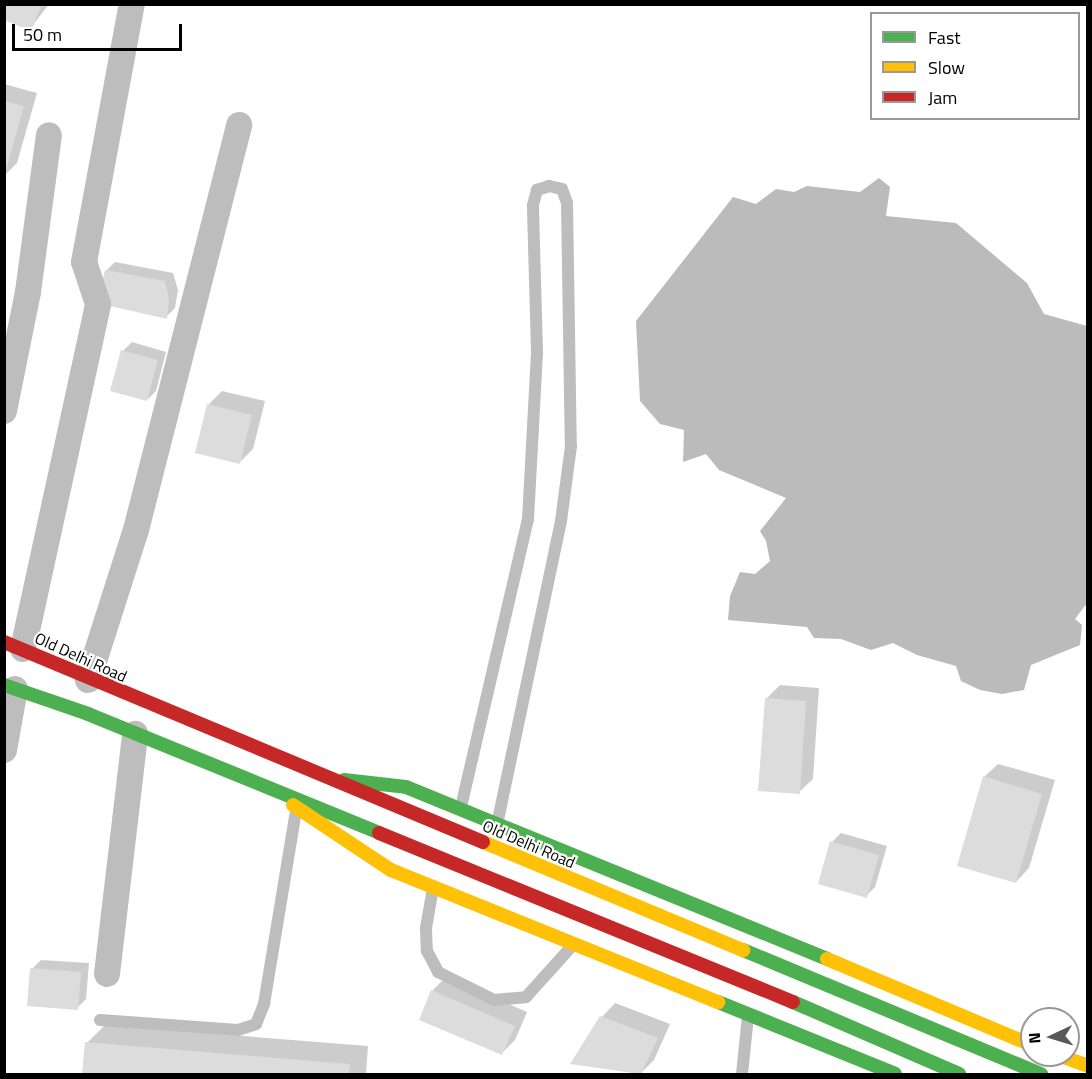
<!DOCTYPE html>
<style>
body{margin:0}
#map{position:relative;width:1092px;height:1079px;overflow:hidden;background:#fff;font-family:"Titillium Web",sans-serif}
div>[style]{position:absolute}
.water>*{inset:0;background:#bbb}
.shadow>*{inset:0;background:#0003}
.building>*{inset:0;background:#dcdcdc}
.lane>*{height:12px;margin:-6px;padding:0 6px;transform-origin:6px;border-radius:6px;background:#bdbdbd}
.street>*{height:26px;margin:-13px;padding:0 13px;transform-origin:13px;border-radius:13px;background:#bdbdbd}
.fast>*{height:14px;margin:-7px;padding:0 7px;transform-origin:7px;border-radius:7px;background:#4caf50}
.slow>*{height:14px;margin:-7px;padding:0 7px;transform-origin:7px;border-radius:7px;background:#ffc107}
.jam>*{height:14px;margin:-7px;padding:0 7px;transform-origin:7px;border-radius:7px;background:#c62828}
span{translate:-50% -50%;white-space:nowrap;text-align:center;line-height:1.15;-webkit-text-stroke:4.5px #fff;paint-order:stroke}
.street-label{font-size:16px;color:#000}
.frame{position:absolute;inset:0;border:6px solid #000;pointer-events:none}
.legend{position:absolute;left:870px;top:12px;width:210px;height:108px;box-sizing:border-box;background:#fff;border:2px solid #999;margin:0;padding:8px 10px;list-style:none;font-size:18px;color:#000}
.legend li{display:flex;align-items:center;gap:12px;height:30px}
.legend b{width:30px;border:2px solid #999}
.north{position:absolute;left:1020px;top:1007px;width:60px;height:60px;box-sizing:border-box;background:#fff;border:2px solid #999;border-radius:50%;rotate:266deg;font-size:16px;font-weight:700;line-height:24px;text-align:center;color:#000}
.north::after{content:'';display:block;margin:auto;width:21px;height:27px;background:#595959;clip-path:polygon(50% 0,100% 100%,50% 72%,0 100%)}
.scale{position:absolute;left:12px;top:24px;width:170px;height:27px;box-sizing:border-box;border:3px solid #000;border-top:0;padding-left:8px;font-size:18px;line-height:21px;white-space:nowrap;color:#000;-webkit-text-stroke:4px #fff;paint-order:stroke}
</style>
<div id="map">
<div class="water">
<div style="clip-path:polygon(879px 178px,890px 187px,886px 216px,956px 223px,1027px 283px,1044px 314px,1087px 326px,1087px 603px,1075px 619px,1082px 625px,1080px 645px,1031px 665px,1024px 690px,1002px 694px,980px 690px,961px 681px,956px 666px,917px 655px,893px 643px,871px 650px,841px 639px,814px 638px,807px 627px,728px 620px,730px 596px,740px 572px,755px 574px,770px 561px,766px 541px,760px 531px,786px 498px,719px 470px,706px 454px,683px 462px,684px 430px,660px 424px,640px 401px,636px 321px,733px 197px,756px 204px,776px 189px,794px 192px,807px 186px,860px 192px)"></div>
</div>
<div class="shadow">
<div style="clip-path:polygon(4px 4px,49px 4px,30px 29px)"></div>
<div style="clip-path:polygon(4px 84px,37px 93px,17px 163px,4px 176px)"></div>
<div style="clip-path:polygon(115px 262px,173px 273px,178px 290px,175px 308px,166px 317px,106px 271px)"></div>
<div style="clip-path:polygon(132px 342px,166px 352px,156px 391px,147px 400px,123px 351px)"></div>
<div style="clip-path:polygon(222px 391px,265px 401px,253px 449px,240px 462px,208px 405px)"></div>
<div style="clip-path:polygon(780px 685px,819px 688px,813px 779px,799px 792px,766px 699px)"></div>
<div style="clip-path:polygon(998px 764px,1055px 780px,1029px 868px,1016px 882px,984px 777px)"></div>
<div style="clip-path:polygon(841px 833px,887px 846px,875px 887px,866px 896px,832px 842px)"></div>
<div style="clip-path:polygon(41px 960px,89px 963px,86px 999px,77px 1008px,32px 969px)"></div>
<div style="clip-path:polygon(446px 977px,527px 1012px,515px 1040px,502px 1053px,432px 991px)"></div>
<div style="clip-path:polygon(615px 1003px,670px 1024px,654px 1060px,640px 1074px,572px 1063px,602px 1017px)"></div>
<div style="clip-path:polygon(105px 1025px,368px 1046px,366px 1074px,84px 1074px,87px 1043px)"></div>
</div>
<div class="building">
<div style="clip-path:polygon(4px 4px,42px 4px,31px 31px,4px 20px)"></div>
<div style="clip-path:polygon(4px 101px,24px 106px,5px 174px,4px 174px)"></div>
<div style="clip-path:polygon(105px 270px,165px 281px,169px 299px,167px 319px,110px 306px,100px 290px)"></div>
<div style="clip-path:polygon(121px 350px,158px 360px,147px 401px,110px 391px)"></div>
<div style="clip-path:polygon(207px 404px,252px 415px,240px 464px,195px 453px)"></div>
<div style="clip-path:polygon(765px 698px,806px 701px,800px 794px,758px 791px)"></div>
<div style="clip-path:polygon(983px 776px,1042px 794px,1016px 883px,957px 866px)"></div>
<div style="clip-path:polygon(830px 841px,879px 855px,867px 898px,818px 884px)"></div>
<div style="clip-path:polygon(30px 968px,81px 972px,78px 1010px,27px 1006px)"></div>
<div style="clip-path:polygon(431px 990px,515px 1026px,502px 1055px,419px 1020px)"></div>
<div style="clip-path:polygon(600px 1016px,658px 1038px,641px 1074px,570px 1064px)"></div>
<div style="clip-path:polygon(85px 1042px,350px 1064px,349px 1074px,82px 1074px)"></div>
</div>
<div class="lane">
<div style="left:461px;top:807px;width:296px;rotate:-76.9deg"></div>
<div style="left:528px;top:519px;width:167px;rotate:-86.9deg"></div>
<div style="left:537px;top:352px;width:147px;rotate:-91.6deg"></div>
<div style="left:533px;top:205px;width:16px;rotate:-75deg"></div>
<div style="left:537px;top:190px;width:13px;rotate:-18deg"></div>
<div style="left:549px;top:186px;width:13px;rotate:13deg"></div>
<div style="left:562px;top:189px;width:15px;rotate:70deg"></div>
<div style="left:567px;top:203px;width:243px;rotate:89.1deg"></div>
<div style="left:571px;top:446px;width:76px;rotate:97.6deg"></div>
<div style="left:561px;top:521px;width:306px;rotate:101.9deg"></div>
<div style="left:433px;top:888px;width:41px;rotate:99.9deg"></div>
<div style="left:426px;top:928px;width:23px;rotate:88deg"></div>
<div style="left:427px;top:951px;width:24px;rotate:62deg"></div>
<div style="left:438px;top:972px;width:63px;rotate:26.6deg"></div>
<div style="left:494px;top:1000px;width:32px;rotate:-5deg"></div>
<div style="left:526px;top:997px;width:67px;rotate:-48deg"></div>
<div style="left:100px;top:1020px;width:138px;rotate:4.1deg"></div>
<div style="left:238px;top:1030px;width:19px;rotate:-18deg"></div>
<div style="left:256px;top:1024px;width:22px;rotate:-68deg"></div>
<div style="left:264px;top:1004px;width:196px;rotate:-80.6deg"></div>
<div style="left:742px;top:1074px;width:58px;rotate:-84.1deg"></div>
</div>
<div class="street">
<div style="left:4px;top:411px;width:121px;rotate:-78.6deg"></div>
<div style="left:28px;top:292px;width:158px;rotate:-82.4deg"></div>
<div style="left:23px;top:649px;width:353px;rotate:-77.7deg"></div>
<div style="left:98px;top:304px;width:44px;rotate:-108.4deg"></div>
<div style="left:84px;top:262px;width:262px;rotate:-79.5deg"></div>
<div style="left:88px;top:680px;width:157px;rotate:-72.3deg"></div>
<div style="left:136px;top:530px;width:418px;rotate:-75.7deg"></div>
<div style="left:4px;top:750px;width:62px;rotate:-79.8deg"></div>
<div style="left:107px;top:974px;width:242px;rotate:-83.3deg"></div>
</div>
<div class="fast">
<div style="left:4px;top:685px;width:89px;rotate:19deg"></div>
<div style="left:88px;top:714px;width:314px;rotate:22.2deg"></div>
<div style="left:344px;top:780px;width:62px;rotate:6.4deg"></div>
<div style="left:406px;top:787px;width:455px;rotate:22.2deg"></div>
<div style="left:743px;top:950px;width:323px;rotate:22.6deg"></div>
<div style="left:718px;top:1002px;width:191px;rotate:22.1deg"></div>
<div style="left:793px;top:1002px;width:181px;rotate:23.4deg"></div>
</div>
<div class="slow">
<div style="left:293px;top:805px;width:118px;rotate:33.6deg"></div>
<div style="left:391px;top:870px;width:353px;rotate:22deg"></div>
<div style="left:483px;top:842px;width:282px;rotate:22.6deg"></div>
<div style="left:827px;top:959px;width:222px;rotate:22.8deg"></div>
<div style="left:1058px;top:1055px;width:32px;rotate:20deg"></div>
</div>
<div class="jam">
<div style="left:4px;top:642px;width:519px;rotate:22.66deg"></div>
<div style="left:379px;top:833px;width:447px;rotate:22.2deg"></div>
</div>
<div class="street-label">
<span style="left:81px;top:657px;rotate:24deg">Old Delhi Road</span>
<span style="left:529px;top:844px;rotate:23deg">Old Delhi Road</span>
</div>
<div class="frame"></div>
<ul class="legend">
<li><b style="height:8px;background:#4caf50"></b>Fast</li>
<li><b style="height:8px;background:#ffc107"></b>Slow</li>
<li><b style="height:8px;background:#c62828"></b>Jam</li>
</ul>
<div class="north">N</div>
<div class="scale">50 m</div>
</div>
